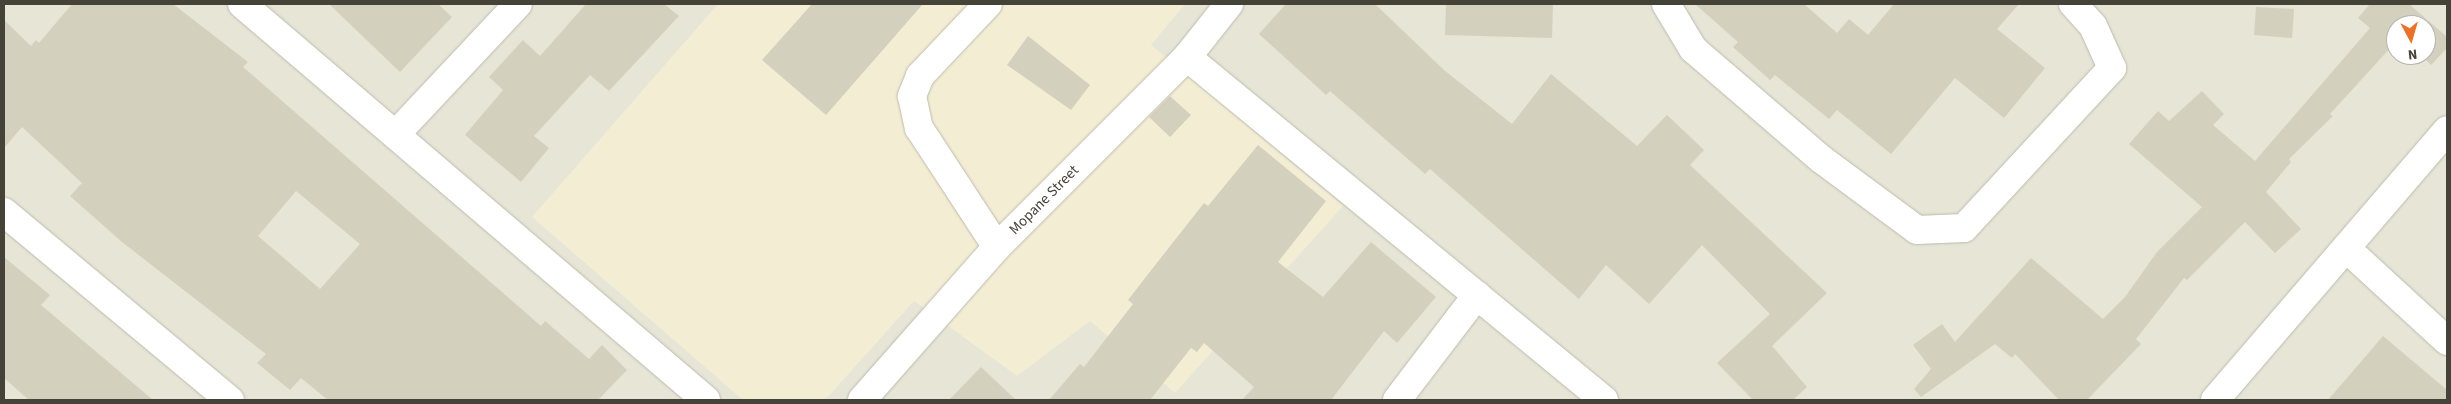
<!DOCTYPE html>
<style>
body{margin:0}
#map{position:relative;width:2451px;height:404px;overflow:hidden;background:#f3f2e7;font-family:"Source Sans 3",sans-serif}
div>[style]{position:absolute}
.residential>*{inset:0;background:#e6e5d6}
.commercial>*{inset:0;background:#f3edd4}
.building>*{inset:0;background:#d4d0be}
.roads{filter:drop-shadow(0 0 1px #bebbab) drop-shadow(0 0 1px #bebbab)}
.minor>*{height:28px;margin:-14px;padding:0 14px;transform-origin:14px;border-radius:14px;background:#fff}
span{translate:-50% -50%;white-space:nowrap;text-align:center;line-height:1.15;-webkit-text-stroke:5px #fff;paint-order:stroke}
.street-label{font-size:15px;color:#454337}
.frame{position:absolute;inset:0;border:5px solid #454337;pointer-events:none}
.north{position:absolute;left:2386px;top:15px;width:50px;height:50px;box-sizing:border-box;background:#fff;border:1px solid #b5b4af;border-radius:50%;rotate:174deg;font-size:14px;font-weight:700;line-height:20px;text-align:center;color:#454337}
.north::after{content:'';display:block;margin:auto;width:18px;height:22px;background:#ed7124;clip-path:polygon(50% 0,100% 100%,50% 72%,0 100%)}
</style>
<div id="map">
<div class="residential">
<div style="clip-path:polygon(evenodd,4px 4px,2447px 4px,2447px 400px,4px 400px,4px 4px,2396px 25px,2426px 25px,2426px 55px,2396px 55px,2396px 25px)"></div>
</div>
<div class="commercial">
<div style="clip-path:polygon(718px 4px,1185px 4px,1151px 45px,1343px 206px,1175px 393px,1090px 321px,1017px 376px,914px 301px,825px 400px,743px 400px,532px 217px)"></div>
</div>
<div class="building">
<div style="clip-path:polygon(evenodd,72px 4px,173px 4px,248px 62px,243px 67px,541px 326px,545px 321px,589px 359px,602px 345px,627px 370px,598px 400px,328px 400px,301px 378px,290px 390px,257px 363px,266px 354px,122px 242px,70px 196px,82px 183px,22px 127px,4px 148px,4px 20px,31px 46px,36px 40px,39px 43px,72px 4px,296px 191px,360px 244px,320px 289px,258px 236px,296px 191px)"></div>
<div style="clip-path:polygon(329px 4px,438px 4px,452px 17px,400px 72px)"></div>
<div style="clip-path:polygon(586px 4px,664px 4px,679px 16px,609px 91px,590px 75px,534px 136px,549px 148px,521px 182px,465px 135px,503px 90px,489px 77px,523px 40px,540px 56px)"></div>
<div style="clip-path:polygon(812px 4px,923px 4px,826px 115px,762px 60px)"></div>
<div style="clip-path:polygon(1286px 4px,1375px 4px,1444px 70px,1512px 124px,1551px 74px,1637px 146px,1667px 115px,1704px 150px,1690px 165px,1827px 293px,1772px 346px,1807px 387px,1793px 400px,1753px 400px,1717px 363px,1770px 314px,1702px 245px,1649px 304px,1606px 265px,1579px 299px,1430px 169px,1425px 174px,1330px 91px,1326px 95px,1259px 34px)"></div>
<div style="clip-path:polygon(1446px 4px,1553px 4px,1552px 38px,1445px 35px)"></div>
<div style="clip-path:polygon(1695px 4px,1804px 4px,1837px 33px,1849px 19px,1868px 35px,1894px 4px,2019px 4px,1997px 29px,2045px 68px,2004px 118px,1955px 78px,1891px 154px,1837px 110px,1829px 119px,1775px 75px,1770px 80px,1733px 47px,1738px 42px)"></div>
<div style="clip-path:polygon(2370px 4px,2409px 4px,2447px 37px,2447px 48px,2431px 65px,2421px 55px,2426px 55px,2426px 25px,2396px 25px,2396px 50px,2392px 46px,2330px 114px,2333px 116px,2289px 159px,2291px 162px,2266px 192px,2301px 229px,2275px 253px,2245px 222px,2187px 280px,2184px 278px,2136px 339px,2141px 344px,2087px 400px,2059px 400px,2015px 354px,2012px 358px,1995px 344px,1921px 397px,1914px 389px,1931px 369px,1913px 345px,1942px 324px,1955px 342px,2031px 258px,2103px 319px,2125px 297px,2157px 252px,2202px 207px,2129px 144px,2158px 111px,2169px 121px,2202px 91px,2224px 114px,2213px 125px,2255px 161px,2370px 28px,2358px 18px)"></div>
<div style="clip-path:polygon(2256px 7px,2294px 9px,2292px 38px,2254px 35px)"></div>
<div style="clip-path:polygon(1028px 36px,1090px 85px,1071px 110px,1007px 65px)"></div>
<div style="clip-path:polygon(1170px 96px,1191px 115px,1170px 137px,1149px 117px)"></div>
<div style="clip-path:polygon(1258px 145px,1326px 201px,1278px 262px,1323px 297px,1371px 242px,1436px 297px,1397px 343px,1384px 331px,1331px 400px,1242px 400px,1254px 387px,1204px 343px,1197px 352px,1191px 348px,1150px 400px,1049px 400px,1080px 364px,1084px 367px,1133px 304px,1128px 300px,1145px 278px,1204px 203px,1208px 206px)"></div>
<div style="clip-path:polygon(4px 257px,50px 295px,41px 305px,153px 400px,29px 400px,4px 378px)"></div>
<div style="clip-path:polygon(2383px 336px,2447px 390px,2447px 400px,2328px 400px)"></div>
<div style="clip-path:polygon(981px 367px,1016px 400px,949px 400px)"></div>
</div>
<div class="roads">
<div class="minor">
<div style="left:242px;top:4px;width:610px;rotate:40.48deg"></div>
<div style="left:988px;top:4px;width:99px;rotate:133.4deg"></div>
<div style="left:920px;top:76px;width:22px;rotate:112deg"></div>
<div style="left:912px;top:96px;width:33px;rotate:78deg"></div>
<div style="left:919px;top:128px;width:142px;rotate:56.8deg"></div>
<div style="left:1666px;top:4px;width:52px;rotate:59deg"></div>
<div style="left:1693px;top:49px;width:169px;rotate:40.7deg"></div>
<div style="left:1821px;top:159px;width:119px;rotate:36.5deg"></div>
<div style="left:1917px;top:230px;width:47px;rotate:-2.4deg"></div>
<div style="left:1964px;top:228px;width:218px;rotate:-47.2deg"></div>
<div style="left:2112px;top:68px;width:46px;rotate:-114.3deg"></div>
<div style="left:2093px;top:26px;width:30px;rotate:-132deg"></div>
<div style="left:1187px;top:57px;width:540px;rotate:39.44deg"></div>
<div style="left:396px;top:134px;width:178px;rotate:-46.8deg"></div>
<div style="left:4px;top:212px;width:294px;rotate:39.8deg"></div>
<div style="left:2347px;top:249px;width:136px;rotate:42.6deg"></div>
<div style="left:862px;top:400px;width:204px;rotate:-48.6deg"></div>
<div style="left:997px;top:247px;width:269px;rotate:-45deg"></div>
<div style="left:1187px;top:57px;width:68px;rotate:-51.6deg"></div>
<div style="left:1397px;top:400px;width:132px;rotate:-52.7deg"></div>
<div style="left:2215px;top:400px;width:356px;rotate:-49.3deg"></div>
</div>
</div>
<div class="street-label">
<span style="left:1044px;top:200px;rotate:-45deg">Mopane Street</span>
</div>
<div class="frame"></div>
<div class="north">N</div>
</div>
